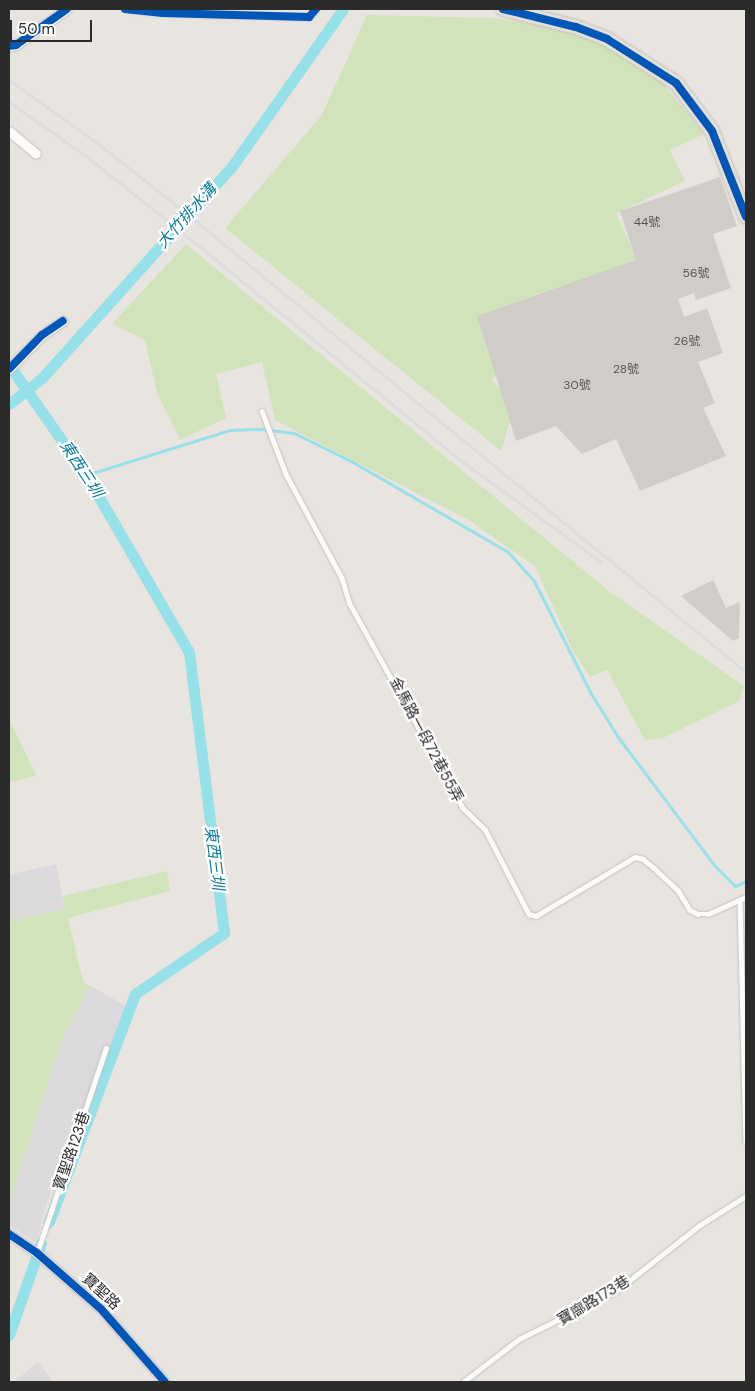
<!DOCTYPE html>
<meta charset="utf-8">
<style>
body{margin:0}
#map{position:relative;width:755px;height:1391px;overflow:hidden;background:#e8e4e0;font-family:"DM Sans","Noto Sans TC",sans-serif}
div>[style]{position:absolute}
.industrial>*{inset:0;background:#dbd9dc}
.green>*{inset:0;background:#d1e3ba}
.stream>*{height:3px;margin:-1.5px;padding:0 1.5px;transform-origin:1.5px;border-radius:1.5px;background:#95e0e9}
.canal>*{height:11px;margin:-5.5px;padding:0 5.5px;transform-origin:5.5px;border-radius:5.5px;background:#95e0e9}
.building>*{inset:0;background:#d0cdc9}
.roads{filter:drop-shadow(0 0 1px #c2c1c1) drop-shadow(0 0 1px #c2c1c1)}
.lane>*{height:4.5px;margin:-2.25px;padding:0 2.25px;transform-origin:2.25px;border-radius:2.25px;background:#fcfbfa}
.street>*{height:9px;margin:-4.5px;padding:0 4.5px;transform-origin:4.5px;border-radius:4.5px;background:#fcfbfa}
.primary>*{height:14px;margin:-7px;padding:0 7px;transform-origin:7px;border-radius:7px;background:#e6dfd4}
.rail>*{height:3px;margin:-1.5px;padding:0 1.5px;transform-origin:1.5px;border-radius:1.5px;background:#deddde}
.cycleway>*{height:8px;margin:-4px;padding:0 4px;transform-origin:4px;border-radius:4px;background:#0057b8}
span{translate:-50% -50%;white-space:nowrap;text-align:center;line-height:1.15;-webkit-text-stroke:4.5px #fff;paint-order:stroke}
.number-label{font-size:12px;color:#555453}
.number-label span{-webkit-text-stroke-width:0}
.street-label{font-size:15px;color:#2b2b2b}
.water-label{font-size:16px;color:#0f7f9a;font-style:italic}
.frame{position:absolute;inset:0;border:10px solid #2b2b2b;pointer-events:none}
.scale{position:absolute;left:10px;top:20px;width:82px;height:22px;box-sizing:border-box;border:2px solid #2b2b2b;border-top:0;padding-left:6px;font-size:15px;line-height:18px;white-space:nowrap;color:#2b2b2b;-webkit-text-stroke:4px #fff;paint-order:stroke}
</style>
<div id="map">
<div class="industrial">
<div style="clip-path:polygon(56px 864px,65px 909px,9px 921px,9px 875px)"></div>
<div style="clip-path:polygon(90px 986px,130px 1008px,53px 1182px,36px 1242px,9px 1225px,9px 1204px,62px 1039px)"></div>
<div style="clip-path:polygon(38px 1362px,53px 1382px,14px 1382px)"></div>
</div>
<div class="green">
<div style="clip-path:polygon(367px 15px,491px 18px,550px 26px,612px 46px,662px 82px,704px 134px,670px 150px,685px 181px,616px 213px,640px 267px,550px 300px,539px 293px,493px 312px,498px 375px,491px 379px,505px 394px,512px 413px,501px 451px,225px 228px,322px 115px)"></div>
<div style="clip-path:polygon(186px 244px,609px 591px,744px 686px,739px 701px,663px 738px,645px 740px,607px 670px,590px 677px,573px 651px,535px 566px,467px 519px,275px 420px,262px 362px,216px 374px,226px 418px,180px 440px,157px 393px,145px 340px,112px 324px)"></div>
<div style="clip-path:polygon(9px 719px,33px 769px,36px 776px,9px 782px)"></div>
<div style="clip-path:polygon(167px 871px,170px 891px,68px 918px,83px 982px,90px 986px,62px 1039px,9px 1204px,9px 921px,65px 909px,63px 896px)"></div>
</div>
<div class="stream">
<div style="left:86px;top:475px;width:151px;rotate:-17.4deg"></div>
<div style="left:230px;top:430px;width:32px;rotate:-2deg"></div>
<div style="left:262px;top:429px;width:32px;rotate:7deg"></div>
<div style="left:294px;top:433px;width:64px;rotate:26.2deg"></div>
<div style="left:351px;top:461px;width:181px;rotate:30.1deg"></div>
<div style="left:508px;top:552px;width:39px;rotate:48deg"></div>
<div style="left:534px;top:581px;width:124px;rotate:63.2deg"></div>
<div style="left:590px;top:692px;width:53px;rotate:58.1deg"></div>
<div style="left:618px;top:737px;width:160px;rotate:53.1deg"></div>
<div style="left:714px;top:865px;width:30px;rotate:45deg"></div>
<div style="left:735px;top:886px;width:12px;rotate:-24deg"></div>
</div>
<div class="canal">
<div style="left:9px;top:365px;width:134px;rotate:55deg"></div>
<div style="left:86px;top:475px;width:205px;rotate:59.8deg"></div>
<div style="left:189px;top:652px;width:283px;rotate:82.9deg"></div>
<div style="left:224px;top:933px;width:108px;rotate:145.6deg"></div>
<div style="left:135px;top:994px;width:244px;rotate:110.7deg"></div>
<div style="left:9px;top:404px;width:42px;rotate:-38.2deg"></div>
<div style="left:42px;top:378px;width:286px;rotate:-48.1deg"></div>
<div style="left:233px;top:165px;width:191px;rotate:-54.8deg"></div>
<div style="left:9px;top:1335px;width:97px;rotate:-70.8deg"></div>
</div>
<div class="building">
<div style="clip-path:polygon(720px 177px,737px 226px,713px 234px,731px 288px,696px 300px,694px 293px,678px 299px,684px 317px,707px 308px,723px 353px,698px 362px,715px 403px,703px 408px,726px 456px,640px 491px,616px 439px,582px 454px,556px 426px,516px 441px,477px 316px,636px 260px,620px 211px)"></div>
<div style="clip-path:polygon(713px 580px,726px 608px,740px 602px,739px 638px,733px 641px,681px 596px)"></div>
</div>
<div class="roads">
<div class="lane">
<div style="left:125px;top:9px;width:38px;rotate:6deg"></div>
<div style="left:163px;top:13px;width:146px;rotate:1.6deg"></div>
<div style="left:309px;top:17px;width:11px;rotate:-49deg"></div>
<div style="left:262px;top:411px;width:67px;rotate:69.1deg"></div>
<div style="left:286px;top:474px;width:118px;rotate:61.7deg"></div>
<div style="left:342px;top:578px;width:27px;rotate:73deg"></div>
<div style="left:350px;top:604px;width:233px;rotate:61deg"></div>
<div style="left:463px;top:808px;width:30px;rotate:44deg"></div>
<div style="left:485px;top:829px;width:96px;rotate:62.6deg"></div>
<div style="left:529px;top:914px;width:7px;rotate:16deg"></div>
<div style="left:536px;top:916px;width:115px;rotate:-30.8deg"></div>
<div style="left:635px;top:857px;width:8px;rotate:14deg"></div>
<div style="left:643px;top:859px;width:14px;rotate:39deg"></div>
<div style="left:654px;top:868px;width:33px;rotate:43deg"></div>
<div style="left:678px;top:890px;width:23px;rotate:59deg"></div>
<div style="left:690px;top:910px;width:9px;rotate:27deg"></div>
<div style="left:698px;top:914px;width:10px"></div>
<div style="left:708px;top:914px;width:42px;rotate:-24.1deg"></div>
<div style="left:740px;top:900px;width:241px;rotate:88.6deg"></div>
<div style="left:37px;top:1253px;width:216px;rotate:-71.4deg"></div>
<div style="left:463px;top:1382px;width:71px;rotate:-37.5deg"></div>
<div style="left:519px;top:1339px;width:108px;rotate:-26.3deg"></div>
<div style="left:616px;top:1291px;width:107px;rotate:-38.2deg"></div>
<div style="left:700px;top:1225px;width:54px;rotate:-32.2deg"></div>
</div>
<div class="street">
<div style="left:9px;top:46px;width:7px;rotate:-8deg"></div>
<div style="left:16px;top:45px;width:62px;rotate:-35.2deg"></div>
<div style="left:9px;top:131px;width:35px;rotate:40deg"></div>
<div style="left:9px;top:369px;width:47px;rotate:-45.9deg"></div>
<div style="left:42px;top:335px;width:25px;rotate:-34deg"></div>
<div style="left:9px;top:1234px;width:34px;rotate:34deg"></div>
<div style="left:37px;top:1253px;width:85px;rotate:41.2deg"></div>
<div style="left:101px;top:1309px;width:97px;rotate:48.8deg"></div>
</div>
<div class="primary">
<div style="left:503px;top:9px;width:75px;rotate:13.9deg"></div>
<div style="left:576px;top:27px;width:33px;rotate:21deg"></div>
<div style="left:607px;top:39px;width:82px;rotate:32.5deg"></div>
<div style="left:676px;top:83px;width:60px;rotate:53.1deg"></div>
<div style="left:712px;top:131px;width:92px;rotate:68.4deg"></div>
</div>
</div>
<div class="rail">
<div style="left:9px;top:80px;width:103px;rotate:35.5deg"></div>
<div style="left:93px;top:140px;width:105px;rotate:38.1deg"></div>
<div style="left:176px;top:205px;width:737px;rotate:39.33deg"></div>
<div style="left:9px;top:102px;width:90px;rotate:35.1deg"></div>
<div style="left:83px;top:154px;width:107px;rotate:38.2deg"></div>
<div style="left:167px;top:220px;width:379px;rotate:39.3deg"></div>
<div style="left:460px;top:460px;width:174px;rotate:35.9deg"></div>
</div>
<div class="cycleway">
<div style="left:125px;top:9px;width:38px;rotate:6deg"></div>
<div style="left:163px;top:13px;width:146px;rotate:1.6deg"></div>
<div style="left:309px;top:17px;width:11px;rotate:-49deg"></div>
<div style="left:503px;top:9px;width:75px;rotate:13.9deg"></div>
<div style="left:576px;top:27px;width:33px;rotate:21deg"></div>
<div style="left:607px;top:39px;width:82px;rotate:32.5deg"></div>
<div style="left:676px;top:83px;width:60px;rotate:53.1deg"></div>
<div style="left:712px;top:131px;width:92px;rotate:68.4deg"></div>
<div style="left:9px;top:46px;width:7px;rotate:-8deg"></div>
<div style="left:16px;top:45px;width:62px;rotate:-35.2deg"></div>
<div style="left:9px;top:369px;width:47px;rotate:-45.9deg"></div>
<div style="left:42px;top:335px;width:25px;rotate:-34deg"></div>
<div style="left:9px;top:1234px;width:34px;rotate:34deg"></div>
<div style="left:37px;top:1253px;width:85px;rotate:41.2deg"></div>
<div style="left:101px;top:1309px;width:97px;rotate:48.8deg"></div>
</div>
<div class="number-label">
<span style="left:647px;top:223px">44號</span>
<span style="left:696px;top:274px">56號</span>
<span style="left:687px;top:342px">26號</span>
<span style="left:626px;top:370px">28號</span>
<span style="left:577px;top:386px">30號</span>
</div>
<div class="street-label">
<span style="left:426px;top:740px;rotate:62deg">金馬路一段72巷55弄</span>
<span style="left:72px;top:1151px;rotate:-71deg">寶聖路123巷</span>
<span style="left:101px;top:1292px;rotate:43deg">寶聖路</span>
<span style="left:594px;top:1301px;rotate:-31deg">寶廍路173巷</span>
</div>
<div class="water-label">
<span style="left:187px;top:216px;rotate:-48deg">大竹排水溝</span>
<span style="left:81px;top:469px;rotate:57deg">東西三圳</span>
<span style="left:214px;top:858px;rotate:83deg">東西三圳</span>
</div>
<div class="frame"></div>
<div class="scale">50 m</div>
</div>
